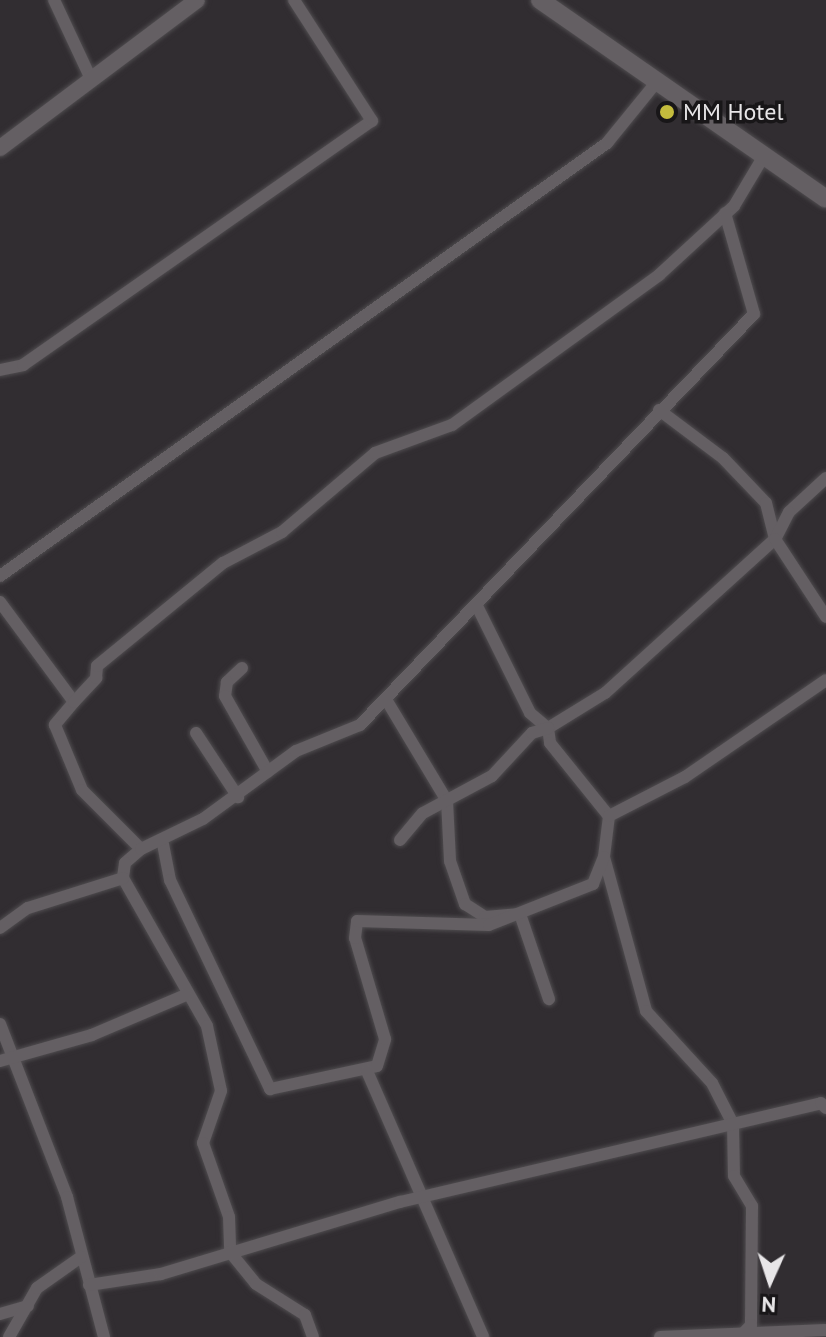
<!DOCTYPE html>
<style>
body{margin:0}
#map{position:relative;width:826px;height:1337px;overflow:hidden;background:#312d31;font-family:"PT Sans",sans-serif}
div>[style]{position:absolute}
.roads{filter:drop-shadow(0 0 2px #4f4c4f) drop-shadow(0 0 2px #4f4c4f)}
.minor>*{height:12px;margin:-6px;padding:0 6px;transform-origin:6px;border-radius:6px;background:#645f63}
.tertiary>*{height:16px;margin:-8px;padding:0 8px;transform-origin:8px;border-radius:8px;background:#645f63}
.secondary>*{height:18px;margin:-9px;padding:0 9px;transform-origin:9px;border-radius:9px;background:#645f63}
.dots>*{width:22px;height:22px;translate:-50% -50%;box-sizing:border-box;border:4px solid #181618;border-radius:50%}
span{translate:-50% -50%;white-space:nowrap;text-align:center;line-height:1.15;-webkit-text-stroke:7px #181618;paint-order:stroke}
.poi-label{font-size:24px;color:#e8e6e8}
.left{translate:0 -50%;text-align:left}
.north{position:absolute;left:730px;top:1241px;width:80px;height:80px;-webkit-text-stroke:6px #181618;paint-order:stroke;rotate:183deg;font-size:22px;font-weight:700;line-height:32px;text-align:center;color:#e8e6e8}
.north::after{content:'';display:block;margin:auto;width:28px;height:36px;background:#e8e6e8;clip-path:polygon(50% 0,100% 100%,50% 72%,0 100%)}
</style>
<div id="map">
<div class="roads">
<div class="minor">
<div style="left:54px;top:0;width:85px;rotate:64.9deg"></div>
<div style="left:0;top:370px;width:24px;rotate:-12deg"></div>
<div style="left:23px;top:365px;width:426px;rotate:-35deg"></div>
<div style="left:372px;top:121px;width:144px;rotate:-122.8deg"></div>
<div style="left:659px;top:410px;width:80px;rotate:36.9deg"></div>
<div style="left:723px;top:458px;width:62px;rotate:46.3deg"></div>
<div style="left:766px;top:503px;width:37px;rotate:76deg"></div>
<div style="left:775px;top:539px;width:229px;rotate:137.8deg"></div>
<div style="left:605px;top:693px;width:67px;rotate:148.4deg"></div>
<div style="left:548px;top:728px;width:15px;rotate:82deg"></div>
<div style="left:550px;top:743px;width:94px;rotate:51.1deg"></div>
<div style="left:609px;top:816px;width:41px;rotate:97deg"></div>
<div style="left:604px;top:857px;width:160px;rotate:74.7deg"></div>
<div style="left:646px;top:1011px;width:98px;rotate:47.5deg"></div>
<div style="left:712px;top:1083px;width:46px;rotate:62.9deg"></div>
<div style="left:733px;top:1124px;width:52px;rotate:88.9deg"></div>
<div style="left:734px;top:1176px;width:35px;rotate:59deg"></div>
<div style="left:752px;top:1206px;width:119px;rotate:90.5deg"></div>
<div style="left:751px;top:1325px;width:16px;rotate:133deg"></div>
<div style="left:826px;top:478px;width:50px;rotate:137.4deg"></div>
<div style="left:789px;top:512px;width:30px;rotate:117deg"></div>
<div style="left:775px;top:539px;width:93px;rotate:56.8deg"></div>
<div style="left:0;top:576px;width:746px;rotate:-35.5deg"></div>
<div style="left:607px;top:143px;width:82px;rotate:-50.9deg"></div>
<div style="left:0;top:602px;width:124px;rotate:53.5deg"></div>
<div style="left:74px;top:702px;width:30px;rotate:130deg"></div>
<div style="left:55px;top:725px;width:70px;rotate:67.4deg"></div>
<div style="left:82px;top:790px;width:83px;rotate:45deg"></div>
<div style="left:141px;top:849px;width:21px;rotate:139deg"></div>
<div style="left:125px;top:863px;width:15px;rotate:98deg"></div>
<div style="left:123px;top:878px;width:170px;rotate:60.4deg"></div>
<div style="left:207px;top:1026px;width:66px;rotate:77.8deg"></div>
<div style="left:221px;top:1091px;width:55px;rotate:109.1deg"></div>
<div style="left:203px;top:1143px;width:78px;rotate:70.6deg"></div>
<div style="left:229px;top:1217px;width:35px;rotate:88deg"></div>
<div style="left:230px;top:1252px;width:41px;rotate:50.9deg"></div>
<div style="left:256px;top:1284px;width:58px;rotate:32.3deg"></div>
<div style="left:305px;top:1315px;width:23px;rotate:70deg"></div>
<div style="left:477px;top:606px;width:119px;rotate:63.6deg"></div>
<div style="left:530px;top:713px;width:23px;rotate:40deg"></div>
<div style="left:242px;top:668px;width:21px;rotate:137deg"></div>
<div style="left:227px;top:682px;width:14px;rotate:98deg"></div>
<div style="left:225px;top:696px;width:87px;rotate:60.5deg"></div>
<div style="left:387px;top:701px;width:117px;rotate:59deg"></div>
<div style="left:447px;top:801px;width:60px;rotate:87.1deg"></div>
<div style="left:450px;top:861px;width:46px;rotate:70.8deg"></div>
<div style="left:465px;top:904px;width:24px;rotate:33deg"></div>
<div style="left:485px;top:917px;width:35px;rotate:-5deg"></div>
<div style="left:520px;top:914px;width:90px;rotate:71.2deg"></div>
<div style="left:74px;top:702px;width:33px;rotate:-47deg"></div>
<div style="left:96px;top:678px;width:12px;rotate:-85deg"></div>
<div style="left:97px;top:666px;width:163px;rotate:-39.3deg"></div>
<div style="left:223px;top:563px;width:67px;rotate:-27.7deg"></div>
<div style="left:282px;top:532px;width:122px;rotate:-40.3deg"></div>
<div style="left:375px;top:453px;width:82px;rotate:-20deg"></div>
<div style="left:452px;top:425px;width:256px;rotate:-35.9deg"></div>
<div style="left:659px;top:275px;width:102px;rotate:-42.6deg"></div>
<div style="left:734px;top:206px;width:61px;rotate:-59.2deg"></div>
<div style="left:196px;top:733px;width:77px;rotate:56.7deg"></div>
<div style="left:609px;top:816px;width:85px;rotate:-27.2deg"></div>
<div style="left:685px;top:777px;width:171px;rotate:-34.5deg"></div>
<div style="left:400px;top:840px;width:35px;rotate:-50deg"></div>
<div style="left:423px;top:813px;width:78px;rotate:-28.2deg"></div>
<div style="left:492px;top:776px;width:59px;rotate:-47.1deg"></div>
<div style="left:532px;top:733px;width:17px;rotate:-17deg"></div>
<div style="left:163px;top:844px;width:37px;rotate:79deg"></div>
<div style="left:170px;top:880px;width:232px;rotate:64.4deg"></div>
<div style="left:270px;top:1089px;width:109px;rotate:-12.1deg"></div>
<div style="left:377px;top:1066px;width:28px;rotate:-73deg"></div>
<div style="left:385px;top:1039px;width:105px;rotate:-106.5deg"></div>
<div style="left:355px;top:938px;width:17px;rotate:-83deg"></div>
<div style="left:357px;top:921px;width:132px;rotate:1.7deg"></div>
<div style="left:489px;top:925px;width:112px;rotate:-21.5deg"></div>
<div style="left:593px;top:884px;width:29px;rotate:-68deg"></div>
<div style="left:141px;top:849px;width:69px;rotate:-25.8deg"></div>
<div style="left:203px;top:819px;width:115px;rotate:-36.2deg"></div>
<div style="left:296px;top:751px;width:69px;rotate:-22.1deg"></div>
<div style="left:360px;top:725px;width:569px;rotate:-46.21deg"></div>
<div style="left:754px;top:314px;width:105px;rotate:-106deg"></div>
<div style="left:0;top:928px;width:34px;rotate:-36deg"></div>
<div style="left:28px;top:908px;width:100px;rotate:-17.5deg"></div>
<div style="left:0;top:1024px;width:186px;rotate:68.8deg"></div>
<div style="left:67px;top:1197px;width:145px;rotate:75.2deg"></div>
<div style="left:0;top:1061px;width:96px;rotate:-15.8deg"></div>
<div style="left:92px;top:1035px;width:102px;rotate:-23.1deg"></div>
<div style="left:367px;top:1071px;width:290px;rotate:66.4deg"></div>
<div style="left:89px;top:1285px;width:73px;rotate:-8.7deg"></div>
<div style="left:161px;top:1274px;width:250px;rotate:-16.8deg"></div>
<div style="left:400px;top:1202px;width:432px;rotate:-13.2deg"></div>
<div style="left:821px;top:1103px;width:7px;rotate:45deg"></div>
<div style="left:0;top:1314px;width:29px;rotate:-16deg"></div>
<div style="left:9px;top:1337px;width:56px;rotate:-60.3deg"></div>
<div style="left:37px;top:1288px;width:54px;rotate:-35.2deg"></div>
<div style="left:660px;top:1337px;width:166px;rotate:-2.4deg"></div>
</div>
<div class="tertiary">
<div style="left:0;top:148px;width:246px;rotate:-36.9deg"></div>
</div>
<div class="secondary">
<div style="left:540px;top:0;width:348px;rotate:34.8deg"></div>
</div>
</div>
<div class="dots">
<div style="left:667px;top:112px;background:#c4bc3d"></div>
</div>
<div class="poi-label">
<span class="left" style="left:683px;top:112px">MM Hotel</span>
</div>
<div class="north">N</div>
</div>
